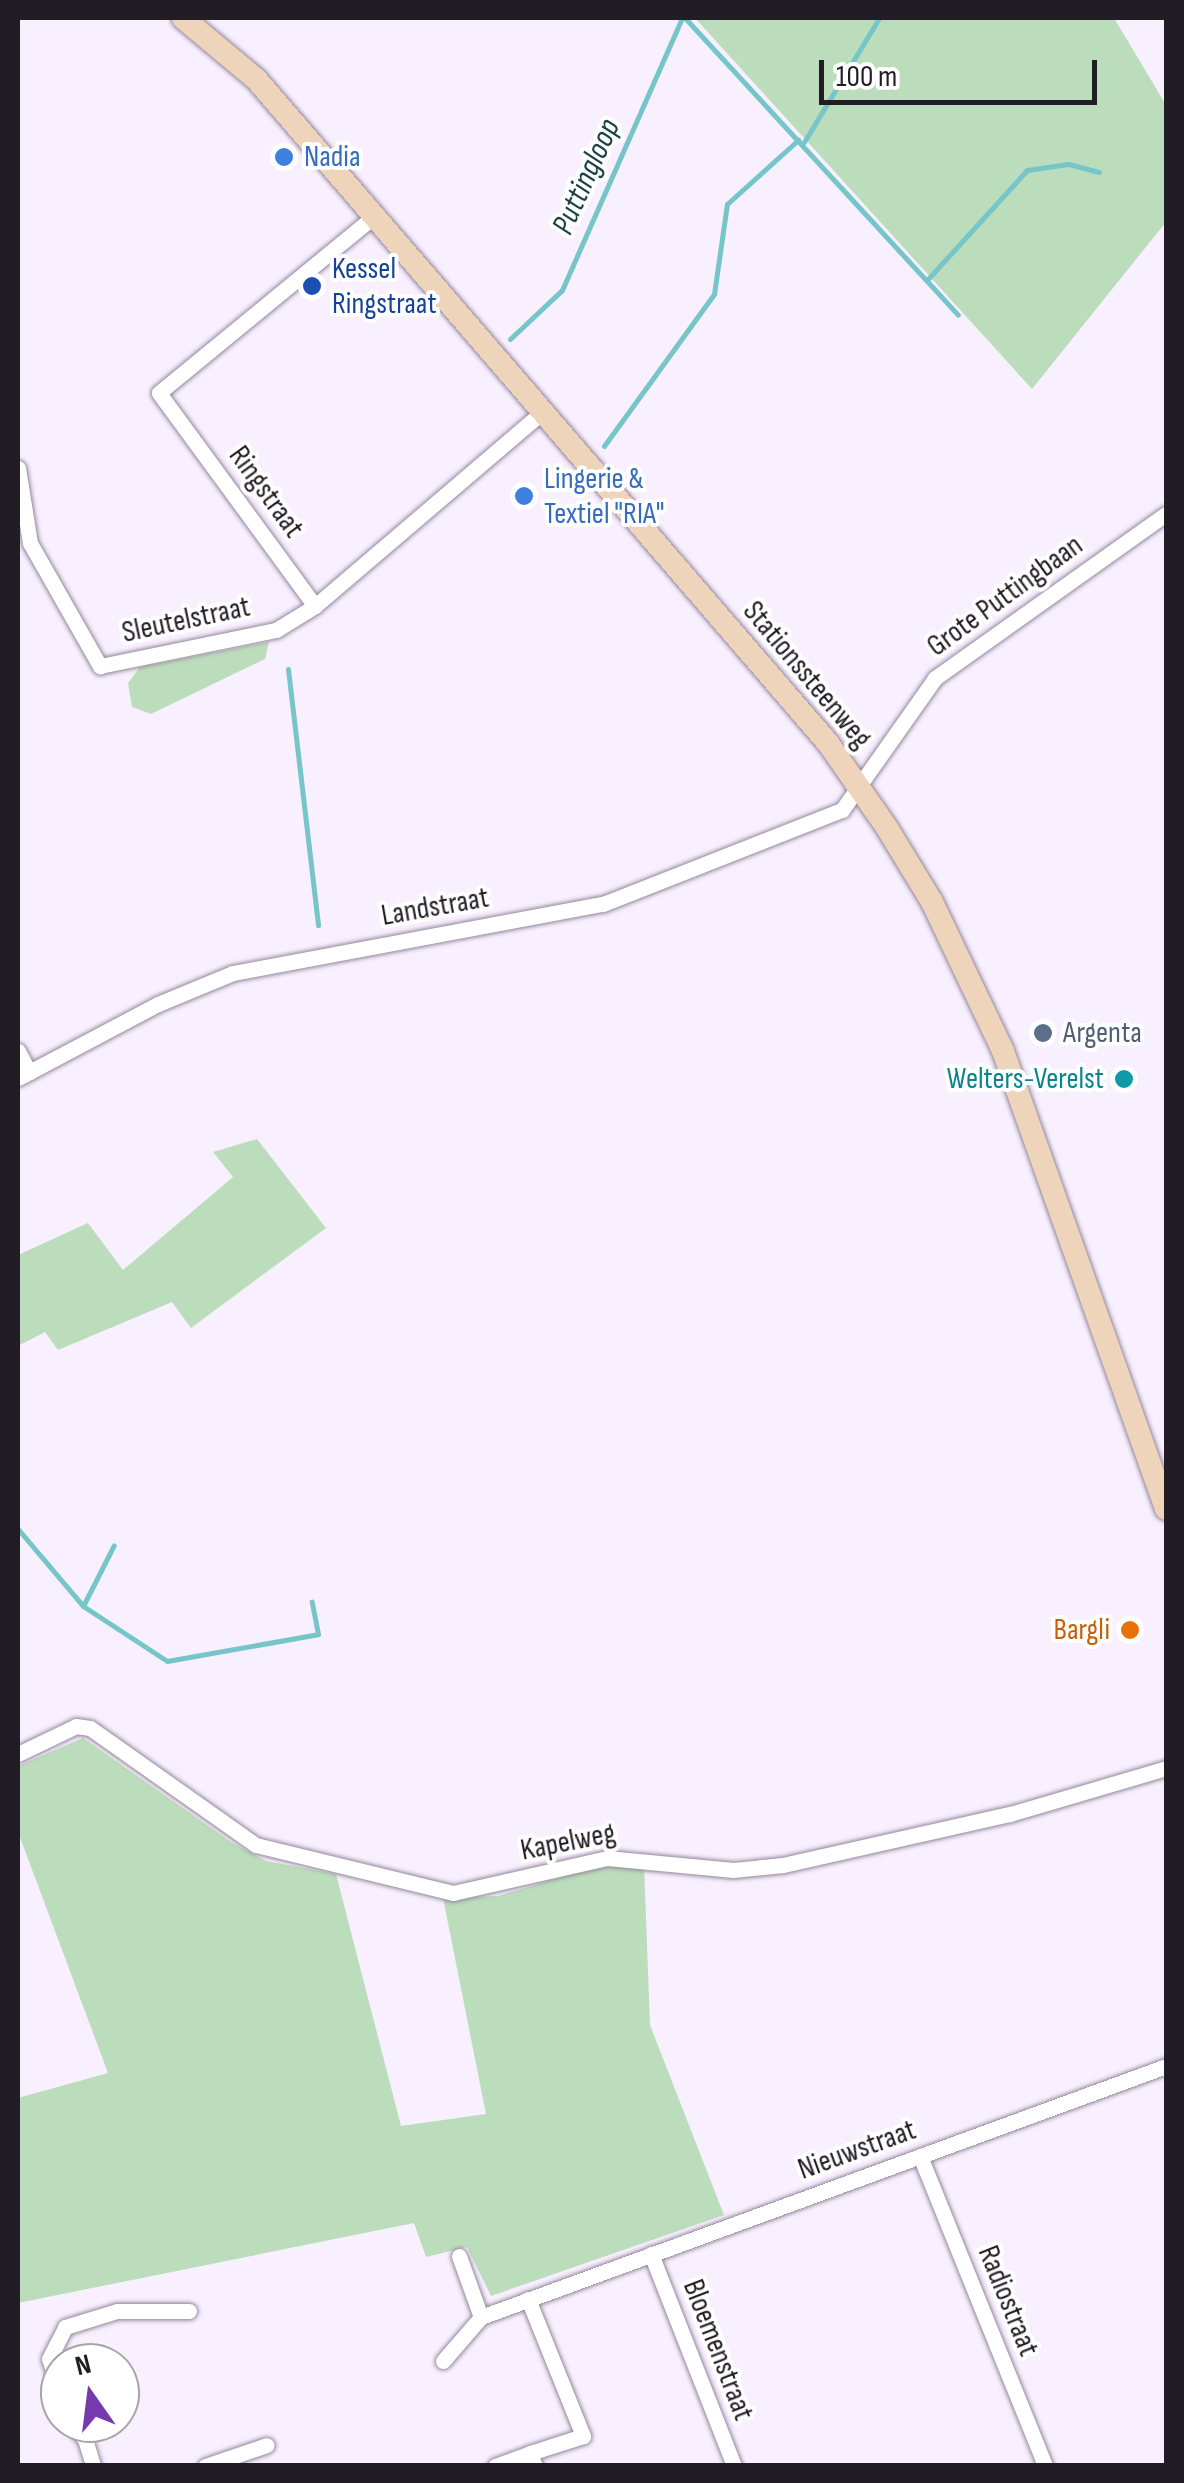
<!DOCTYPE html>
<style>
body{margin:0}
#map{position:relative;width:1184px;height:2483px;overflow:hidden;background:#f8efff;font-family:"Sofia Sans Condensed",sans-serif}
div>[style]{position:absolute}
.green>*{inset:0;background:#bcddbc}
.stream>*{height:5px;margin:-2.5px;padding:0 2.5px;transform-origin:2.5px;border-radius:2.5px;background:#76c5c9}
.roads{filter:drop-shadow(0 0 2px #93889a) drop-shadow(0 0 2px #93889a)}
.street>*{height:15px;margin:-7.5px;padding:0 7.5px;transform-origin:7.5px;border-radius:7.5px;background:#fff}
.secondary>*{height:22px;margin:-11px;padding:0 11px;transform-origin:11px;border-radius:11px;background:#edd4bb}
.dots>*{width:28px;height:28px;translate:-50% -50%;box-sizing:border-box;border:5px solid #fff;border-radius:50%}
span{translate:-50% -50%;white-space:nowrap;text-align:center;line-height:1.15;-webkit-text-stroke:8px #fff;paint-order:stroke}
.shop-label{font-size:30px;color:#366cbe}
.left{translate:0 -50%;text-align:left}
.transit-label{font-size:30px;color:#164399}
.street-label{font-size:30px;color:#221d24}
.service-label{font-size:30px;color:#4e5e75}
.culture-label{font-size:30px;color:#0d838f}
.right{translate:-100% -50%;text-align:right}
.food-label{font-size:30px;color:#c56008}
.water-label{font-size:32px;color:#1c4244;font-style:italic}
.frame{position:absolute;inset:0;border:20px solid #221d24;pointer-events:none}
.north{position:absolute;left:40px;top:2343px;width:100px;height:100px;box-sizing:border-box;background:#fff;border:2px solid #a7a5a7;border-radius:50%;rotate:346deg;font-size:28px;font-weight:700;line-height:40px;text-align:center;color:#221d24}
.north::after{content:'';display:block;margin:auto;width:35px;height:45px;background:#7639ae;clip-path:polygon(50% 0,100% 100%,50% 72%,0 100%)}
.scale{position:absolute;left:819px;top:60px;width:278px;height:45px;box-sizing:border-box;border:5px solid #221d24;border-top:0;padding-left:12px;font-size:30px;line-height:35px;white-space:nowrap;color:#221d24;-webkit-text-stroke:8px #fff;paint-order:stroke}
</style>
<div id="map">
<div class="green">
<div style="clip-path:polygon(695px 18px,1114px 18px,1166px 105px,1166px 222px,1032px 389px)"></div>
<div style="clip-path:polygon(269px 642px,265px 659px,151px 714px,132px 707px,128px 683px,140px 667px)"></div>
<div style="clip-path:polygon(257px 1139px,326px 1228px,191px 1328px,172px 1302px,58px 1350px,45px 1332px,18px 1346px,18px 1255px,88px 1223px,123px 1270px,233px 1177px,213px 1152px)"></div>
<div style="clip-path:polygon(83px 1738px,231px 1842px,266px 1861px,336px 1874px,401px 2126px,486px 2114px,443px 1898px,498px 1896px,589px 1869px,644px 1864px,650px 2025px,724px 2215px,491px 2296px,467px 2247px,426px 2257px,414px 2223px,18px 2303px,18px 2098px,108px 2073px,18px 1832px,18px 1766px)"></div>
</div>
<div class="stream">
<div style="left:685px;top:18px;width:403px;rotate:47.4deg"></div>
<div style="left:804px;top:142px;width:145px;rotate:-58.8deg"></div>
<div style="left:927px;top:280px;width:149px;rotate:-47.7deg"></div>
<div style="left:1027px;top:170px;width:42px;rotate:-8.1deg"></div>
<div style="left:1069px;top:164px;width:31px;rotate:15deg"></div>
<div style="left:510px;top:339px;width:71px;rotate:-43.3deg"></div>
<div style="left:562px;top:290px;width:297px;rotate:-66.2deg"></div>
<div style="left:604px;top:446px;width:188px;rotate:-54.1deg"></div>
<div style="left:714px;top:294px;width:91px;rotate:-81.8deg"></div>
<div style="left:727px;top:204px;width:96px;rotate:-42deg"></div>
<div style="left:288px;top:669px;width:258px;rotate:83.3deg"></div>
<div style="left:18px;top:1529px;width:101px;rotate:49.8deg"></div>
<div style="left:83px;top:1606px;width:100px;rotate:33.2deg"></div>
<div style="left:167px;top:1661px;width:153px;rotate:-10.1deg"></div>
<div style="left:318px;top:1634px;width:33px;rotate:-101deg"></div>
<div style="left:83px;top:1606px;width:68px;rotate:-63.1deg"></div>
</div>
<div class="roads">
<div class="street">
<div style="left:373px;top:217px;width:277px;rotate:140.6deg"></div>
<div style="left:159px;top:393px;width:264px;rotate:53.8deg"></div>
<div style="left:315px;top:606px;width:299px;rotate:-40.5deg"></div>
<div style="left:18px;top:468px;width:76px;rotate:80.9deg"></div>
<div style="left:30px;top:543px;width:142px;rotate:60.4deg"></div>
<div style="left:100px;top:666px;width:180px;rotate:-11.6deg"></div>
<div style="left:276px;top:630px;width:46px;rotate:-31.6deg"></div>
<div style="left:18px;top:1051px;width:24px;rotate:62deg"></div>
<div style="left:18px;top:1078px;width:158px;rotate:-27.9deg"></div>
<div style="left:158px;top:1004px;width:81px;rotate:-22.5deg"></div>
<div style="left:233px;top:973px;width:376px;rotate:-10.6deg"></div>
<div style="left:603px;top:904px;width:257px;rotate:-21.5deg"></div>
<div style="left:842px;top:810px;width:161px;rotate:-54.8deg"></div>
<div style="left:935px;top:678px;width:283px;rotate:-35.4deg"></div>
<div style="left:18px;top:1754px;width:64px;rotate:-25.8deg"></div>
<div style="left:76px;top:1726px;width:14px;rotate:8deg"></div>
<div style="left:90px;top:1728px;width:203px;rotate:35.2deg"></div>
<div style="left:256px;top:1845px;width:203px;rotate:13.7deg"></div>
<div style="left:453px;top:1893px;width:158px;rotate:-12.8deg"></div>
<div style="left:607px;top:1858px;width:127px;rotate:5.4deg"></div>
<div style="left:733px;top:1870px;width:50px;rotate:-5.7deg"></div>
<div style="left:783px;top:1865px;width:233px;rotate:-12.7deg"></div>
<div style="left:1010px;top:1814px;width:163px;rotate:-16.4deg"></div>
<div style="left:920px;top:2156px;width:334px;rotate:68deg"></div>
<div style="left:651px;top:2254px;width:228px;rotate:68.6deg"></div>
<div style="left:459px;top:2256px;width:65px;rotate:70.2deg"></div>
<div style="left:528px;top:2299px;width:148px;rotate:68.1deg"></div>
<div style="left:583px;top:2436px;width:56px;rotate:162.2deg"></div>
<div style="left:530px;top:2453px;width:14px;rotate:69deg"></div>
<div style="left:443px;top:2361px;width:58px;rotate:-49.2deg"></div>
<div style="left:481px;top:2317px;width:730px;rotate:-20.12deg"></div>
<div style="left:60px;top:2392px;width:35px;rotate:-108deg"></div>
<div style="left:49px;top:2359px;width:36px;rotate:-63deg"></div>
<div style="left:65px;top:2327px;width:54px;rotate:-17.1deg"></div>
<div style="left:117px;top:2311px;width:72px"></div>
<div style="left:70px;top:2423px;width:22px;rotate:47deg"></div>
<div style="left:85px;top:2439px;width:28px;rotate:73deg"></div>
<div style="left:205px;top:2466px;width:65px;rotate:-18.7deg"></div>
<div style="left:495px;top:2466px;width:37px;rotate:-20deg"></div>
</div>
<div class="secondary">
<div style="left:183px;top:18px;width:95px;rotate:39.9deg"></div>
<div style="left:256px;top:79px;width:876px;rotate:49.26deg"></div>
<div style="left:828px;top:743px;width:103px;rotate:55.2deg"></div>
<div style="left:887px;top:828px;width:87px;rotate:58.7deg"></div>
<div style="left:932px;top:902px;width:165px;rotate:64.5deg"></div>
<div style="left:1003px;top:1051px;width:486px;rotate:70.4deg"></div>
</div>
</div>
<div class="dots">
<div style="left:284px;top:157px;background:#3f7fe0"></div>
<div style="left:312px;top:286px;background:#1a4fb4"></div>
<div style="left:524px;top:496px;background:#3f7fe0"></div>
<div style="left:1043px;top:1033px;background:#5c6f8a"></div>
<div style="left:1124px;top:1079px;background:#0f9aa8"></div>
<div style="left:1130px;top:1630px;background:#e8710a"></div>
</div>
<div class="shop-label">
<span class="left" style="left:304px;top:157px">Nadia</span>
<span class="left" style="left:544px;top:496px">Lingerie &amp;<br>Textiel "RIA"</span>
</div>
<div class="transit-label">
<span class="left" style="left:332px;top:286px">Kessel<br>Ringstraat</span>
</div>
<div class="street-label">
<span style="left:266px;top:492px;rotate:54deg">Ringstraat</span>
<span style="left:1005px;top:596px;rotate:-36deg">Grote Puttingbaan</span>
<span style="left:186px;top:620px;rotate:-12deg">Sleutelstraat</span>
<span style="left:807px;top:675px;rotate:50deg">Stationssteenweg</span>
<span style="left:435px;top:907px;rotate:-10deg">Landstraat</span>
<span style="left:568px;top:1842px;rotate:-11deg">Kapelweg</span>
<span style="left:857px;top:2150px;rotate:-20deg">Nieuwstraat</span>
<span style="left:1008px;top:2301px;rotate:68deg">Radiostraat</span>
<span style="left:718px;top:2350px;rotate:69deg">Bloemenstraat</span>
</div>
<div class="service-label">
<span class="left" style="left:1063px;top:1033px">Argenta</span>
</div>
<div class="culture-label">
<span class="right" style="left:1104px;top:1079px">Welters-Verelst</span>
</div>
<div class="food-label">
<span class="right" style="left:1110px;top:1630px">Bargli</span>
</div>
<div class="water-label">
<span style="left:587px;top:177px;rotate:-66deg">Puttingloop</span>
</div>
<div class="frame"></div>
<div class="north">N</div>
<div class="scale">100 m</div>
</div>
